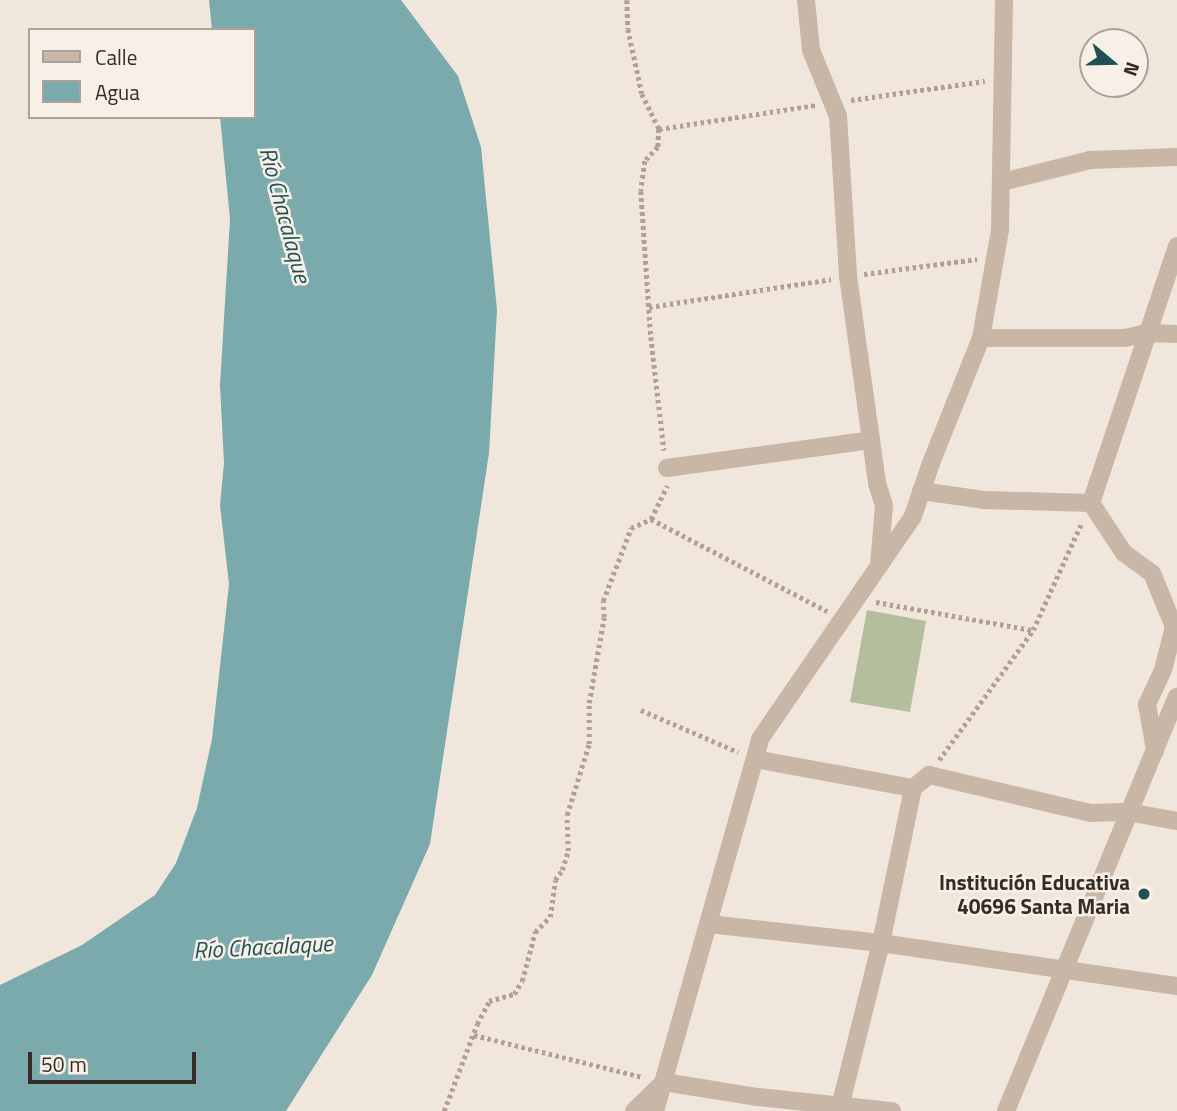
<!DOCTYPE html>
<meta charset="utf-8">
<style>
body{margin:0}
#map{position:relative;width:1177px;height:1111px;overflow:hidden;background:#f0e6db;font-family:"Titillium Web",sans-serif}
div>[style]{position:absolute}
.green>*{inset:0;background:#b3be9c}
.water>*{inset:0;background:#7baaac}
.path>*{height:4.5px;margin-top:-2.25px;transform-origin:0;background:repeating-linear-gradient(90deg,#b3a092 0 3.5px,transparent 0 7px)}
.street>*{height:18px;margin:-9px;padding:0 9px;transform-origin:9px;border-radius:9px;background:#c8b6a7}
.dots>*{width:19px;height:19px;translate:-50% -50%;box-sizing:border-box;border:4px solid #f8f0e7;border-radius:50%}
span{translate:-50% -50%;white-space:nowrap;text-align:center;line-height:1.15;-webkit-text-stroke:5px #f8f0e7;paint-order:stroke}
.poi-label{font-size:21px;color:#352c27;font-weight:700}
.right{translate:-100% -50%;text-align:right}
.water-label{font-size:23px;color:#1f5054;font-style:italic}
.legend{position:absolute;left:28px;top:28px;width:228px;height:91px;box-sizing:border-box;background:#f8f0e7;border:2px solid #aaa29a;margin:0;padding:9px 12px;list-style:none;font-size:21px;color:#352c27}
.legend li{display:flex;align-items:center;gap:14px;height:35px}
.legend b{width:35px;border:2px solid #aaa29a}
.north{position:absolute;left:1079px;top:28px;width:70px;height:70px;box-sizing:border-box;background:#f8f0e7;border:2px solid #aaa29a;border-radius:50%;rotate:109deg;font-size:19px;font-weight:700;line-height:28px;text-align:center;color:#352c27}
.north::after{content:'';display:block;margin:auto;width:24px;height:32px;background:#1f5054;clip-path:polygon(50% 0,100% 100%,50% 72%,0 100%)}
.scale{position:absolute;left:28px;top:1052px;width:168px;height:32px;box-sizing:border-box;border:4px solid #352c27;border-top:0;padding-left:9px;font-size:21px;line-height:24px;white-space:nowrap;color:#352c27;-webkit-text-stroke:5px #f8f0e7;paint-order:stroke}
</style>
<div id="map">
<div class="green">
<div style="clip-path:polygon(867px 610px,926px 621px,910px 712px,850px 702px)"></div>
</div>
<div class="water">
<div style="clip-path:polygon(209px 0,401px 0,458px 76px,481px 147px,497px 310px,489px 453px,430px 844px,372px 975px,286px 1111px,0 1111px,0 985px,82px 945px,155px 895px,176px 863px,197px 808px,212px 739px,229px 584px,220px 505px,224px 463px,220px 385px,230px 219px,220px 117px,254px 117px,254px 30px,212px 30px)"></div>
</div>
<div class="path">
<div style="left:627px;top:0;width:29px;rotate:88deg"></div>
<div style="left:628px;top:29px;width:66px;rotate:77.8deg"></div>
<div style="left:642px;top:94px;width:39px;rotate:64deg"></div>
<div style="left:659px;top:129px;width:18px;rotate:93deg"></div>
<div style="left:658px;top:147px;width:19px;rotate:133deg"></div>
<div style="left:645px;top:161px;width:30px;rotate:98deg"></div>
<div style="left:641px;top:191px;width:146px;rotate:86.1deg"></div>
<div style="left:651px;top:337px;width:114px;rotate:83.4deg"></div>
<div style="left:851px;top:100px;width:135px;rotate:-8.1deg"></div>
<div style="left:659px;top:129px;width:158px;rotate:-8.7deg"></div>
<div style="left:864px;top:274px;width:114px;rotate:-7.6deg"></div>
<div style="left:649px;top:307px;width:184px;rotate:-8.7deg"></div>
<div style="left:651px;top:519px;width:199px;rotate:27.6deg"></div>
<div style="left:876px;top:602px;width:158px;rotate:10.2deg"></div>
<div style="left:641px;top:710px;width:106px;rotate:23.4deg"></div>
<div style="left:939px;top:760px;width:160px;rotate:-54.1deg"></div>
<div style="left:1033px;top:630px;width:119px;rotate:-65.6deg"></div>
<div style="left:474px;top:1035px;width:174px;rotate:14deg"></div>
<div style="left:444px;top:1111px;width:93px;rotate:-69.2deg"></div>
<div style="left:477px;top:1024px;width:26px;rotate:-62deg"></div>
<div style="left:489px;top:1001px;width:26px;rotate:-16deg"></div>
<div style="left:514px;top:994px;width:15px;rotate:-58deg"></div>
<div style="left:522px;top:981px;width:51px;rotate:-75.1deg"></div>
<div style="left:535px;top:932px;width:21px;rotate:-45deg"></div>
<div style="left:550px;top:917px;width:37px;rotate:-82deg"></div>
<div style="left:555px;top:880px;width:12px;rotate:-55deg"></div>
<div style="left:562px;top:870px;width:20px;rotate:-72deg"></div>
<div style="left:568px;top:851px;width:36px;rotate:-92deg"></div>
<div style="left:567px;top:815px;width:74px;rotate:-72.8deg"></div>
<div style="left:589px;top:744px;width:41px;rotate:-90deg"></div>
<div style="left:589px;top:703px;width:87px;rotate:-80.1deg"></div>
<div style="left:604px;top:617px;width:16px;rotate:-94deg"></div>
<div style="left:603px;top:601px;width:78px;rotate:-69deg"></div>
<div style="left:631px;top:528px;width:22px;rotate:-24deg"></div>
<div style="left:651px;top:519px;width:37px;rotate:-64deg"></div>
</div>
<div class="street">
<div style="left:806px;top:0;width:50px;rotate:84.3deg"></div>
<div style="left:811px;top:50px;width:71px;rotate:67.8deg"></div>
<div style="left:838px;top:116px;width:160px;rotate:86.4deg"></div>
<div style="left:848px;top:276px;width:209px;rotate:82deg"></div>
<div style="left:877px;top:483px;width:24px;rotate:73deg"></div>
<div style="left:884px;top:506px;width:59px;rotate:94.8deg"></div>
<div style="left:1002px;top:182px;width:91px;rotate:-14deg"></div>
<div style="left:1090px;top:160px;width:87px;rotate:-2deg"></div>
<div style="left:981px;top:338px;width:144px"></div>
<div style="left:1125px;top:338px;width:22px;rotate:-13deg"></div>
<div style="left:1146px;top:333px;width:31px;rotate:2deg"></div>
<div style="left:667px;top:468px;width:206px;rotate:-7.8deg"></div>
<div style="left:921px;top:491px;width:65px;rotate:8deg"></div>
<div style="left:985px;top:500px;width:106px;rotate:1.6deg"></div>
<div style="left:1091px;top:503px;width:60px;rotate:56.6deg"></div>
<div style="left:1124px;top:553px;width:34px;rotate:36deg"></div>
<div style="left:1152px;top:573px;width:58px;rotate:67.8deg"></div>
<div style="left:1174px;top:627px;width:44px;rotate:104.3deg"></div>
<div style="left:1163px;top:670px;width:38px;rotate:115deg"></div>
<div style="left:1147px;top:704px;width:47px;rotate:80.1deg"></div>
<div style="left:1091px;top:503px;width:271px;rotate:-71.5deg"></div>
<div style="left:755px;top:759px;width:161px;rotate:10.4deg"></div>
<div style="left:709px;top:924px;width:173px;rotate:6.3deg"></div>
<div style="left:881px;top:943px;width:299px;rotate:8.3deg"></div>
<div style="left:634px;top:1111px;width:42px;rotate:-44deg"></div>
<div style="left:664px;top:1082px;width:95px;rotate:9.1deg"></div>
<div style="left:758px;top:1097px;width:135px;rotate:6deg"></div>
<div style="left:655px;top:1111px;width:387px;rotate:-74.2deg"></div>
<div style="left:760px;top:739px;width:270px;rotate:-55.5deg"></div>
<div style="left:913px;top:516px;width:56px;rotate:-71.2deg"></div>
<div style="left:931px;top:463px;width:135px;rotate:-68.2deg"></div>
<div style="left:981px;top:338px;width:110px;rotate:-80deg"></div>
<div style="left:1000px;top:230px;width:230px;rotate:-89deg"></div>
<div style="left:839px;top:1111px;width:173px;rotate:-76deg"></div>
<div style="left:881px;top:943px;width:158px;rotate:-78.3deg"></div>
<div style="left:913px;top:788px;width:21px;rotate:-39deg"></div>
<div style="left:929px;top:775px;width:166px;rotate:13.2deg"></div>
<div style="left:1091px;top:813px;width:37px;rotate:-2deg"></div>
<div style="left:1128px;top:812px;width:50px;rotate:10.4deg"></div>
<div style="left:1006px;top:1111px;width:448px;rotate:-67.6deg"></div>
</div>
<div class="dots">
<div style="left:1144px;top:894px;background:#1f5054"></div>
</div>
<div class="poi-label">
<span class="right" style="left:1130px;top:894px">Institución Educativa<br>40696 Santa Maria</span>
</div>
<div class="water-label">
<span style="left:285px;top:215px;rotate:75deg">Río Chacalaque</span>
<span style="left:263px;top:947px;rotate:-3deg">Río Chacalaque</span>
</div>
<ul class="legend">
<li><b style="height:9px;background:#c8b6a7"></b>Calle</li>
<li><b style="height:19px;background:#7baaac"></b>Agua</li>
</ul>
<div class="north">N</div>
<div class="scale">50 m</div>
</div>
